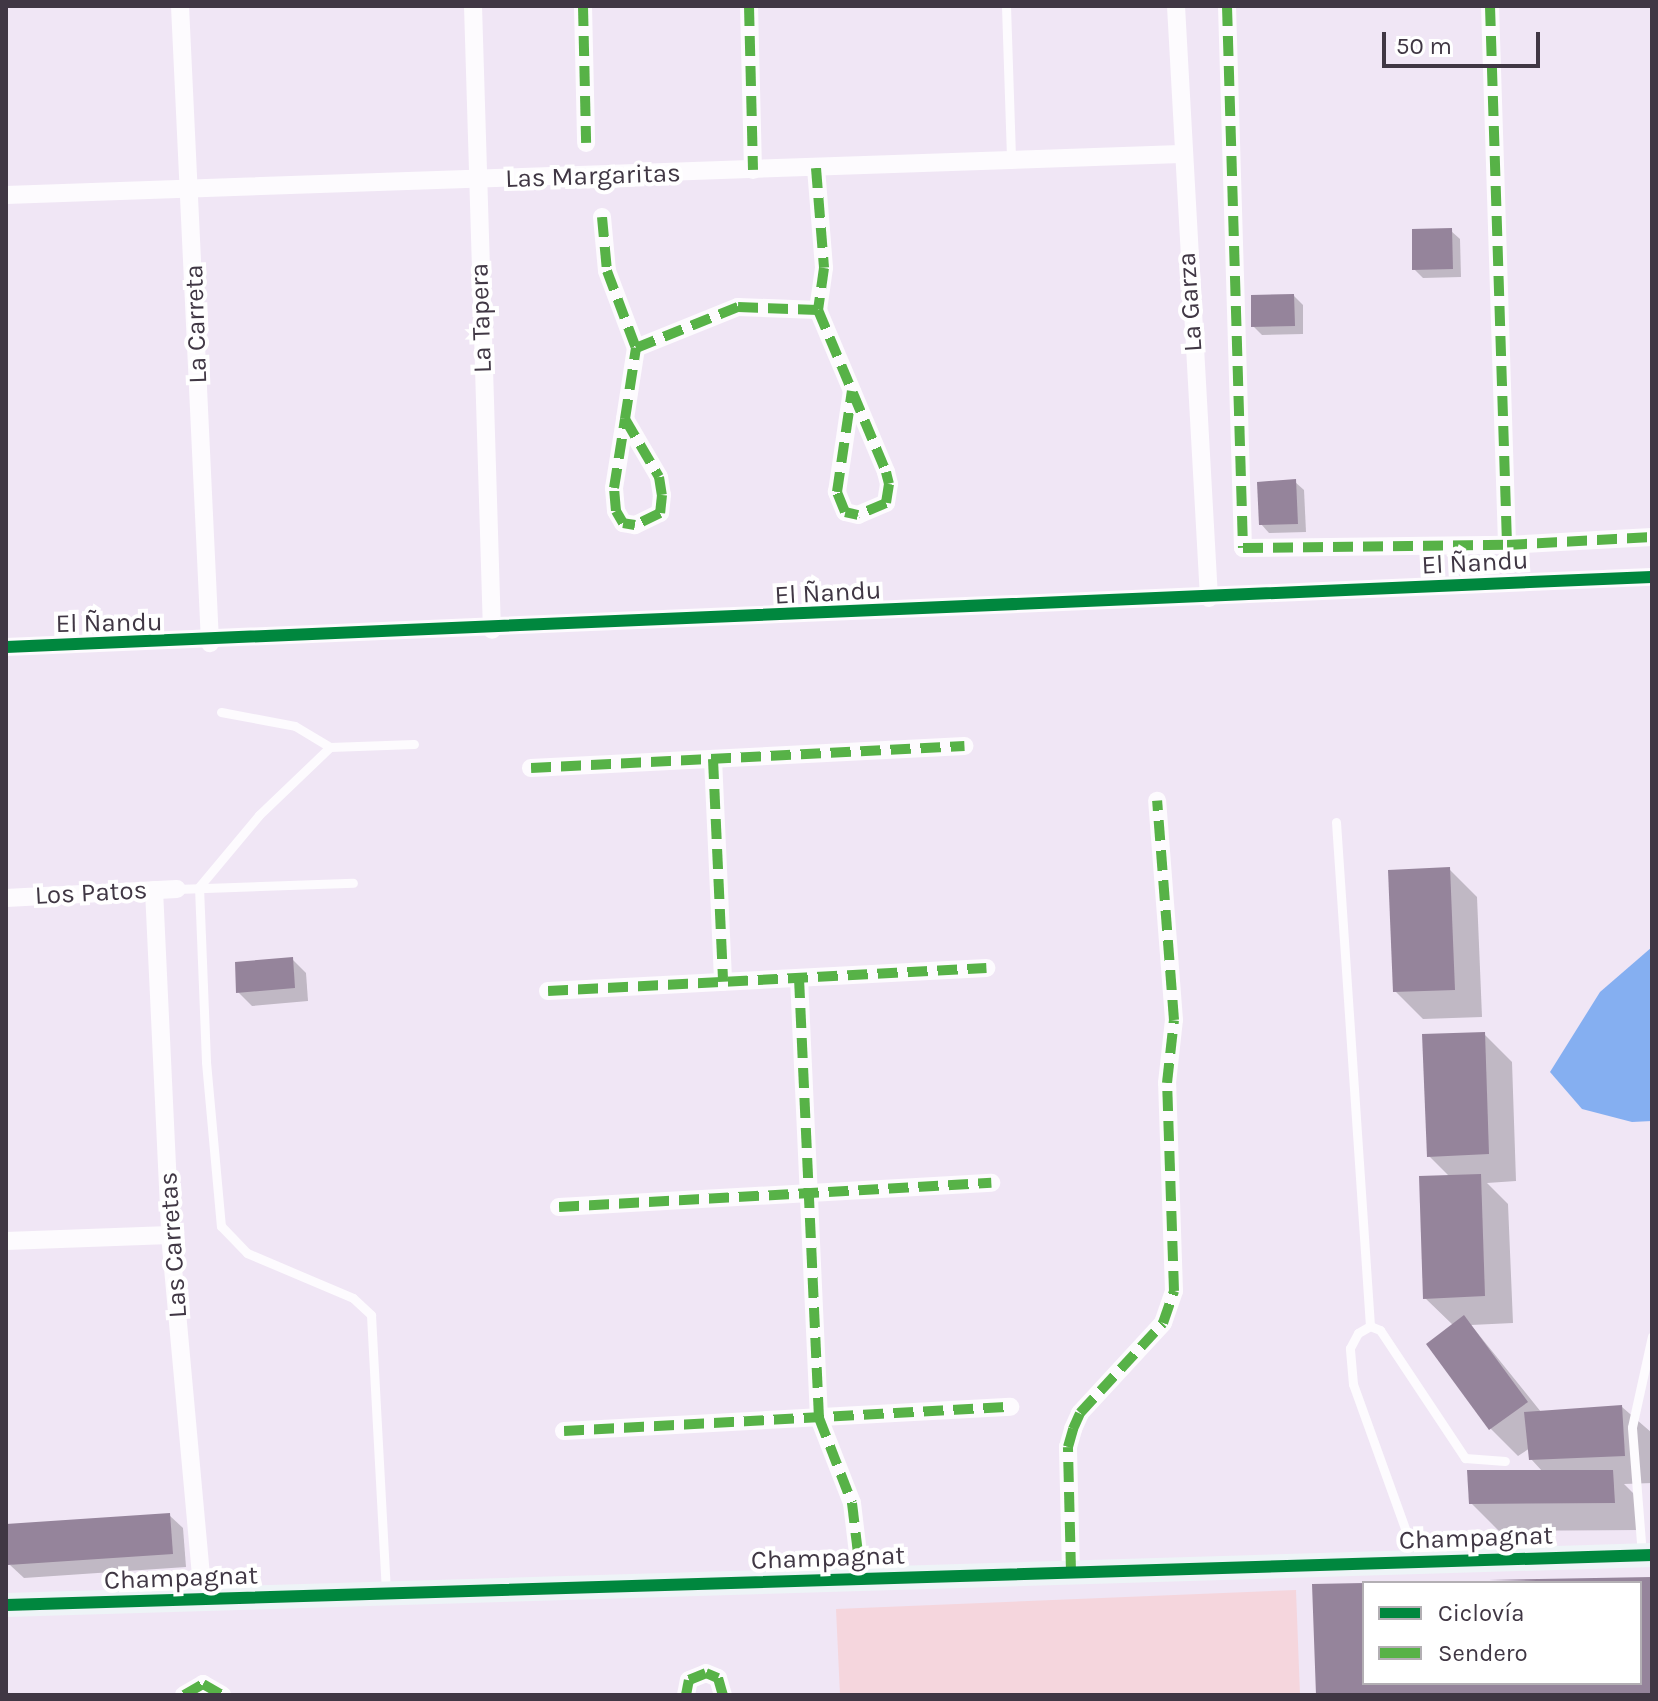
<!DOCTYPE html>
<meta charset="utf-8">
<style>
body{margin:0}
#map{position:relative;width:1658px;height:1701px;overflow:hidden;background:#f0e6f5;font-family:Karla,sans-serif}
div>[style]{position:absolute}
.green>*{inset:0;background:#f5d6dd}
.water>*{inset:0;background:#85aff1}
.shadow>*{inset:0;background:#0003}
.building>*{inset:0;background:#95849b}
.lane>*{height:9px;margin:-4.5px;padding:0 4.5px;transform-origin:4.5px;border-radius:4.5px;background:#fdfbfe}
.street>*{height:18px;margin:-9px;padding:0 9px;transform-origin:9px;border-radius:9px;background:#fdfbfe}
.secondary>*{height:24px;margin:-12px;padding:0 12px;transform-origin:12px;border-radius:12px;background:#eef4f7}
.quiet>*{height:10px;margin-top:-5px;transform-origin:0;background:repeating-linear-gradient(90deg,#57b247 0 20px,transparent 0 30px)}
.cycleway>*{height:12px;margin:-6px;padding:0 6px;transform-origin:6px;border-radius:6px;background:#00873e}
span{translate:-50% -50%;white-space:nowrap;text-align:center;line-height:1.15;-webkit-text-stroke:8px #fff;paint-order:stroke}
.street-label{font-size:26px;color:#403744}
.frame{position:absolute;inset:0;border:8px solid #403744;pointer-events:none}
.legend{position:absolute;left:1362px;top:1581px;width:280px;height:104px;box-sizing:border-box;background:#fff;border:2px solid #b3afb4;margin:0;padding:10px 14px;list-style:none;font-size:24px;color:#403744}
.legend li{display:flex;align-items:center;gap:16px;height:40px}
.legend b{width:40px;border:2px solid #b3afb4}
.scale{position:absolute;left:1382px;top:32px;width:158px;height:36px;box-sizing:border-box;border:4px solid #403744;border-top:0;padding-left:10px;font-size:24px;line-height:28px;white-space:nowrap;color:#403744;-webkit-text-stroke:6px #fff;paint-order:stroke}
</style>
<div id="map">
<div class="green">
<div style="clip-path:polygon(1296px 1590px,1300px 1695px,840px 1695px,836px 1609px)"></div>
</div>
<div class="water">
<div style="clip-path:polygon(1652px 947px,1652px 1121px,1632px 1122px,1582px 1109px,1550px 1072px,1600px 992px)"></div>
</div>
<div class="shadow">
<div style="clip-path:polygon(1451px 231px,1460px 239px,1461px 277px,1423px 278px,1414px 269px)"></div>
<div style="clip-path:polygon(1294px 296px,1303px 305px,1303px 334px,1262px 335px,1253px 326px)"></div>
<div style="clip-path:polygon(1295px 482px,1304px 490px,1306px 532px,1269px 533px,1261px 524px)"></div>
<div style="clip-path:polygon(1449px 869px,1477px 897px,1482px 1017px,1423px 1019px,1395px 991px)"></div>
<div style="clip-path:polygon(292px 959px,306px 973px,308px 1001px,252px 1006px,238px 992px)"></div>
<div style="clip-path:polygon(1484px 1034px,1512px 1062px,1516px 1181px,1487px 1183px,1508px 1204px,1513px 1323px,1471px 1325px,1541px 1412px,1622px 1407px,1652px 1433px,1652px 1483px,1624px 1484px,1640px 1500px,1642px 1530px,1499px 1531px,1471px 1503px,1543px 1472px,1531px 1459px,1530px 1448px,1518px 1456px,1491px 1429px,1454px 1326px,1425px 1298px,1450px 1177px,1429px 1156px)"></div>
<div style="clip-path:polygon(169px 1515px,183px 1528px,186px 1567px,24px 1578px,10px 1565px)"></div>
<div style="clip-path:polygon(1652px 1579px,1652px 1695px,1481px 1695px,1481px 1683px,1640px 1683px,1640px 1583px,1461px 1583px)"></div>
</div>
<div class="building">
<div style="clip-path:polygon(1452px 228px,1453px 269px,1412px 270px,1412px 229px)"></div>
<div style="clip-path:polygon(1294px 294px,1295px 326px,1251px 327px,1251px 295px)"></div>
<div style="clip-path:polygon(1296px 479px,1298px 524px,1259px 525px,1257px 482px)"></div>
<div style="clip-path:polygon(1450px 867px,1455px 990px,1393px 992px,1388px 870px)"></div>
<div style="clip-path:polygon(293px 957px,295px 988px,236px 993px,235px 962px)"></div>
<div style="clip-path:polygon(1485px 1032px,1489px 1154px,1427px 1157px,1422px 1034px)"></div>
<div style="clip-path:polygon(1481px 1174px,1485px 1296px,1423px 1299px,1419px 1176px)"></div>
<div style="clip-path:polygon(1464px 1315px,1528px 1402px,1489px 1430px,1426px 1344px)"></div>
<div style="clip-path:polygon(1622px 1405px,1625px 1456px,1529px 1460px,1524px 1412px)"></div>
<div style="clip-path:polygon(1467px 1470px,1613px 1470px,1615px 1503px,1469px 1504px)"></div>
<div style="clip-path:polygon(170px 1513px,173px 1554px,8px 1565px,6px 1524px)"></div>
<div style="clip-path:polygon(1652px 1577px,1652px 1695px,1316px 1695px,1312px 1584px,1364px 1583px,1364px 1683px,1640px 1683px,1640px 1583px,1489px 1580px)"></div>
</div>
<div class="lane">
<div style="left:1006px;top:6px;width:154px;rotate:88.1deg"></div>
<div style="left:221px;top:712px;width:75px;rotate:10.7deg"></div>
<div style="left:295px;top:726px;width:41px;rotate:31deg"></div>
<div style="left:330px;top:747px;width:84px;rotate:-2deg"></div>
<div style="left:330px;top:747px;width:98px;rotate:136.2deg"></div>
<div style="left:259px;top:815px;width:94px;rotate:129.8deg"></div>
<div style="left:199px;top:887px;width:175px;rotate:87.7deg"></div>
<div style="left:206px;top:1062px;width:165px;rotate:84.8deg"></div>
<div style="left:221px;top:1226px;width:37px;rotate:46deg"></div>
<div style="left:247px;top:1253px;width:115px;rotate:23deg"></div>
<div style="left:353px;top:1298px;width:25px;rotate:43deg"></div>
<div style="left:371px;top:1315px;width:277px;rotate:86.9deg"></div>
<div style="left:1336px;top:822px;width:505px;rotate:86.14deg"></div>
<div style="left:177px;top:889px;width:176px;rotate:-2deg"></div>
<div style="left:1642px;top:1555px;width:128px;rotate:-94.5deg"></div>
<div style="left:1632px;top:1427px;width:93px;rotate:-77.6deg"></div>
<div style="left:1416px;top:1559px;width:186px;rotate:-109.8deg"></div>
<div style="left:1353px;top:1384px;width:36px;rotate:-95deg"></div>
<div style="left:1350px;top:1348px;width:17px;rotate:-62deg"></div>
<div style="left:1358px;top:1333px;width:14px;rotate:-30deg"></div>
<div style="left:1370px;top:1326px;width:11px;rotate:22deg"></div>
<div style="left:1380px;top:1330px;width:154px;rotate:56.4deg"></div>
<div style="left:1465px;top:1458px;width:40px;rotate:4.3deg"></div>
</div>
<div class="street">
<div style="left:180px;top:6px;width:638px;rotate:87.3deg"></div>
<div style="left:473px;top:6px;width:624px;rotate:88.26deg"></div>
<div style="left:583px;top:6px;width:137px;rotate:88.7deg"></div>
<div style="left:749px;top:6px;width:164px;rotate:88.6deg"></div>
<div style="left:1176px;top:6px;width:593px;rotate:86.81deg"></div>
<div style="left:1227px;top:6px;width:542px;rotate:88.31deg"></div>
<div style="left:1243px;top:548px;width:264px;rotate:-0.7deg"></div>
<div style="left:1507px;top:545px;width:145px;rotate:-3.2deg"></div>
<div style="left:1490px;top:6px;width:539px;rotate:88.19deg"></div>
<div style="left:816px;top:168px;width:100px;rotate:85.4deg"></div>
<div style="left:824px;top:268px;width:42px;rotate:98.1deg"></div>
<div style="left:818px;top:310px;width:176px;rotate:67.2deg"></div>
<div style="left:886px;top:472px;width:12px;rotate:76deg"></div>
<div style="left:889px;top:484px;width:19px;rotate:99deg"></div>
<div style="left:886px;top:503px;width:30px;rotate:157deg"></div>
<div style="left:858px;top:515px;width:13px;rotate:-167deg"></div>
<div style="left:845px;top:512px;width:22px;rotate:-112deg"></div>
<div style="left:837px;top:492px;width:102px;rotate:-81.6deg"></div>
<div style="left:6px;top:195px;width:1175px;rotate:-2deg"></div>
<div style="left:602px;top:217px;width:54px;rotate:84.7deg"></div>
<div style="left:607px;top:271px;width:82px;rotate:69.4deg"></div>
<div style="left:636px;top:348px;width:110px;rotate:-21.9deg"></div>
<div style="left:738px;top:307px;width:80px;rotate:2.1deg"></div>
<div style="left:625px;top:419px;width:67px;rotate:59.6deg"></div>
<div style="left:659px;top:477px;width:18px;rotate:81deg"></div>
<div style="left:662px;top:495px;width:18px;rotate:96deg"></div>
<div style="left:660px;top:513px;width:28px;rotate:154deg"></div>
<div style="left:635px;top:525px;width:12px;rotate:-171deg"></div>
<div style="left:623px;top:523px;width:14px;rotate:-120deg"></div>
<div style="left:616px;top:511px;width:23px;rotate:-95deg"></div>
<div style="left:614px;top:488px;width:70px;rotate:-80.9deg"></div>
<div style="left:625px;top:419px;width:72px;rotate:-81.2deg"></div>
<div style="left:6px;top:647px;width:1647px;rotate:-2.44deg"></div>
<div style="left:713px;top:759px;width:223px;rotate:87.4deg"></div>
<div style="left:531px;top:768px;width:434px;rotate:-2.9deg"></div>
<div style="left:154px;top:890px;width:345px;rotate:87.3deg"></div>
<div style="left:170px;top:1235px;width:365px;rotate:84.8deg"></div>
<div style="left:6px;top:898px;width:171px;rotate:-3deg"></div>
<div style="left:799px;top:978px;width:440px;rotate:87.4deg"></div>
<div style="left:819px;top:1418px;width:91px;rotate:68.8deg"></div>
<div style="left:852px;top:1503px;width:77px;rotate:83.2deg"></div>
<div style="left:548px;top:991px;width:439px;rotate:-3deg"></div>
<div style="left:559px;top:1207px;width:433px;rotate:-3.2deg"></div>
<div style="left:6px;top:1241px;width:164px;rotate:-2.1deg"></div>
<div style="left:564px;top:1431px;width:447px;rotate:-3.1deg"></div>
<div style="left:1071px;top:1572px;width:125px;rotate:-91.4deg"></div>
<div style="left:1068px;top:1447px;width:19px;rotate:-74deg"></div>
<div style="left:1073px;top:1429px;width:17px;rotate:-66deg"></div>
<div style="left:1080px;top:1413px;width:122px;rotate:-47.3deg"></div>
<div style="left:1163px;top:1323px;width:34px;rotate:-71deg"></div>
<div style="left:1174px;top:1291px;width:208px;rotate:-91.9deg"></div>
<div style="left:1167px;top:1083px;width:63px;rotate:-83.7deg"></div>
<div style="left:1174px;top:1020px;width:220px;rotate:-94.4deg"></div>
<div style="left:184px;top:1695px;width:22px;rotate:-30deg"></div>
<div style="left:203px;top:1684px;width:22px;rotate:30deg"></div>
<div style="left:686px;top:1695px;width:15px;rotate:-79deg"></div>
<div style="left:689px;top:1680px;width:18px;rotate:-22deg"></div>
<div style="left:706px;top:1673px;width:13px;rotate:23deg"></div>
<div style="left:718px;top:1678px;width:18px;rotate:74deg"></div>
</div>
<div class="secondary">
<div style="left:6px;top:1605px;width:1647px;rotate:-1.74deg"></div>
</div>
<div class="quiet">
<div style="left:583px;top:6px;width:137px;rotate:88.7deg"></div>
<div style="left:749px;top:6px;width:164px;rotate:88.6deg"></div>
<div style="left:1227px;top:6px;width:542px;rotate:88.31deg"></div>
<div style="left:1243px;top:548px;width:264px;rotate:-0.7deg"></div>
<div style="left:1507px;top:545px;width:145px;rotate:-3.2deg"></div>
<div style="left:1490px;top:6px;width:539px;rotate:88.19deg"></div>
<div style="left:816px;top:168px;width:100px;rotate:85.4deg"></div>
<div style="left:824px;top:268px;width:42px;rotate:98.1deg"></div>
<div style="left:818px;top:310px;width:176px;rotate:67.2deg"></div>
<div style="left:886px;top:472px;width:12px;rotate:76deg"></div>
<div style="left:889px;top:484px;width:19px;rotate:99deg"></div>
<div style="left:886px;top:503px;width:30px;rotate:157deg"></div>
<div style="left:858px;top:515px;width:13px;rotate:-167deg"></div>
<div style="left:845px;top:512px;width:22px;rotate:-112deg"></div>
<div style="left:837px;top:492px;width:102px;rotate:-81.6deg"></div>
<div style="left:602px;top:217px;width:54px;rotate:84.7deg"></div>
<div style="left:607px;top:271px;width:82px;rotate:69.4deg"></div>
<div style="left:636px;top:348px;width:110px;rotate:-21.9deg"></div>
<div style="left:738px;top:307px;width:80px;rotate:2.1deg"></div>
<div style="left:625px;top:419px;width:67px;rotate:59.6deg"></div>
<div style="left:659px;top:477px;width:18px;rotate:81deg"></div>
<div style="left:662px;top:495px;width:18px;rotate:96deg"></div>
<div style="left:660px;top:513px;width:28px;rotate:154deg"></div>
<div style="left:635px;top:525px;width:12px;rotate:-171deg"></div>
<div style="left:623px;top:523px;width:14px;rotate:-120deg"></div>
<div style="left:616px;top:511px;width:23px;rotate:-95deg"></div>
<div style="left:614px;top:488px;width:70px;rotate:-80.9deg"></div>
<div style="left:625px;top:419px;width:72px;rotate:-81.2deg"></div>
<div style="left:713px;top:759px;width:223px;rotate:87.4deg"></div>
<div style="left:531px;top:768px;width:434px;rotate:-2.9deg"></div>
<div style="left:799px;top:978px;width:440px;rotate:87.4deg"></div>
<div style="left:819px;top:1418px;width:91px;rotate:68.8deg"></div>
<div style="left:852px;top:1503px;width:77px;rotate:83.2deg"></div>
<div style="left:548px;top:991px;width:439px;rotate:-3deg"></div>
<div style="left:559px;top:1207px;width:433px;rotate:-3.2deg"></div>
<div style="left:564px;top:1431px;width:447px;rotate:-3.1deg"></div>
<div style="left:1071px;top:1572px;width:125px;rotate:-91.4deg"></div>
<div style="left:1068px;top:1447px;width:19px;rotate:-74deg"></div>
<div style="left:1073px;top:1429px;width:17px;rotate:-66deg"></div>
<div style="left:1080px;top:1413px;width:122px;rotate:-47.3deg"></div>
<div style="left:1163px;top:1323px;width:34px;rotate:-71deg"></div>
<div style="left:1174px;top:1291px;width:208px;rotate:-91.9deg"></div>
<div style="left:1167px;top:1083px;width:63px;rotate:-83.7deg"></div>
<div style="left:1174px;top:1020px;width:220px;rotate:-94.4deg"></div>
<div style="left:184px;top:1695px;width:22px;rotate:-30deg"></div>
<div style="left:203px;top:1684px;width:22px;rotate:30deg"></div>
<div style="left:686px;top:1695px;width:15px;rotate:-79deg"></div>
<div style="left:689px;top:1680px;width:18px;rotate:-22deg"></div>
<div style="left:706px;top:1673px;width:13px;rotate:23deg"></div>
<div style="left:718px;top:1678px;width:18px;rotate:74deg"></div>
</div>
<div class="cycleway">
<div style="left:6px;top:647px;width:1647px;rotate:-2.44deg"></div>
<div style="left:6px;top:1605px;width:1647px;rotate:-1.74deg"></div>
</div>
<div class="street-label">
<span style="left:593px;top:176px;rotate:-2deg">Las Margaritas</span>
<span style="left:1190px;top:302px;rotate:-94deg">La Garza</span>
<span style="left:481px;top:318px;rotate:-92deg">La Tapera</span>
<span style="left:196px;top:324px;rotate:-92deg">La Carreta</span>
<span style="left:1475px;top:563px;rotate:-3deg">El Ñandu</span>
<span style="left:828px;top:593px;rotate:-3deg">El Ñandu</span>
<span style="left:109px;top:623px;rotate:-1deg">El Ñandu</span>
<span style="left:91px;top:893px;rotate:-3deg">Los Patos</span>
<span style="left:173px;top:1245px;rotate:-94deg">Las Carretas</span>
<span style="left:1476px;top:1538px;rotate:-2deg">Champagnat</span>
<span style="left:828px;top:1558px;rotate:-2deg">Champagnat</span>
<span style="left:181px;top:1578px;rotate:-2deg">Champagnat</span>
</div>
<div class="frame"></div>
<ul class="legend">
<li><b style="height:10px;background:#00873e"></b>Ciclovía</li>
<li><b style="height:10px;background:#57b247"></b>Sendero</li>
</ul>
<div class="scale">50 m</div>
</div>
